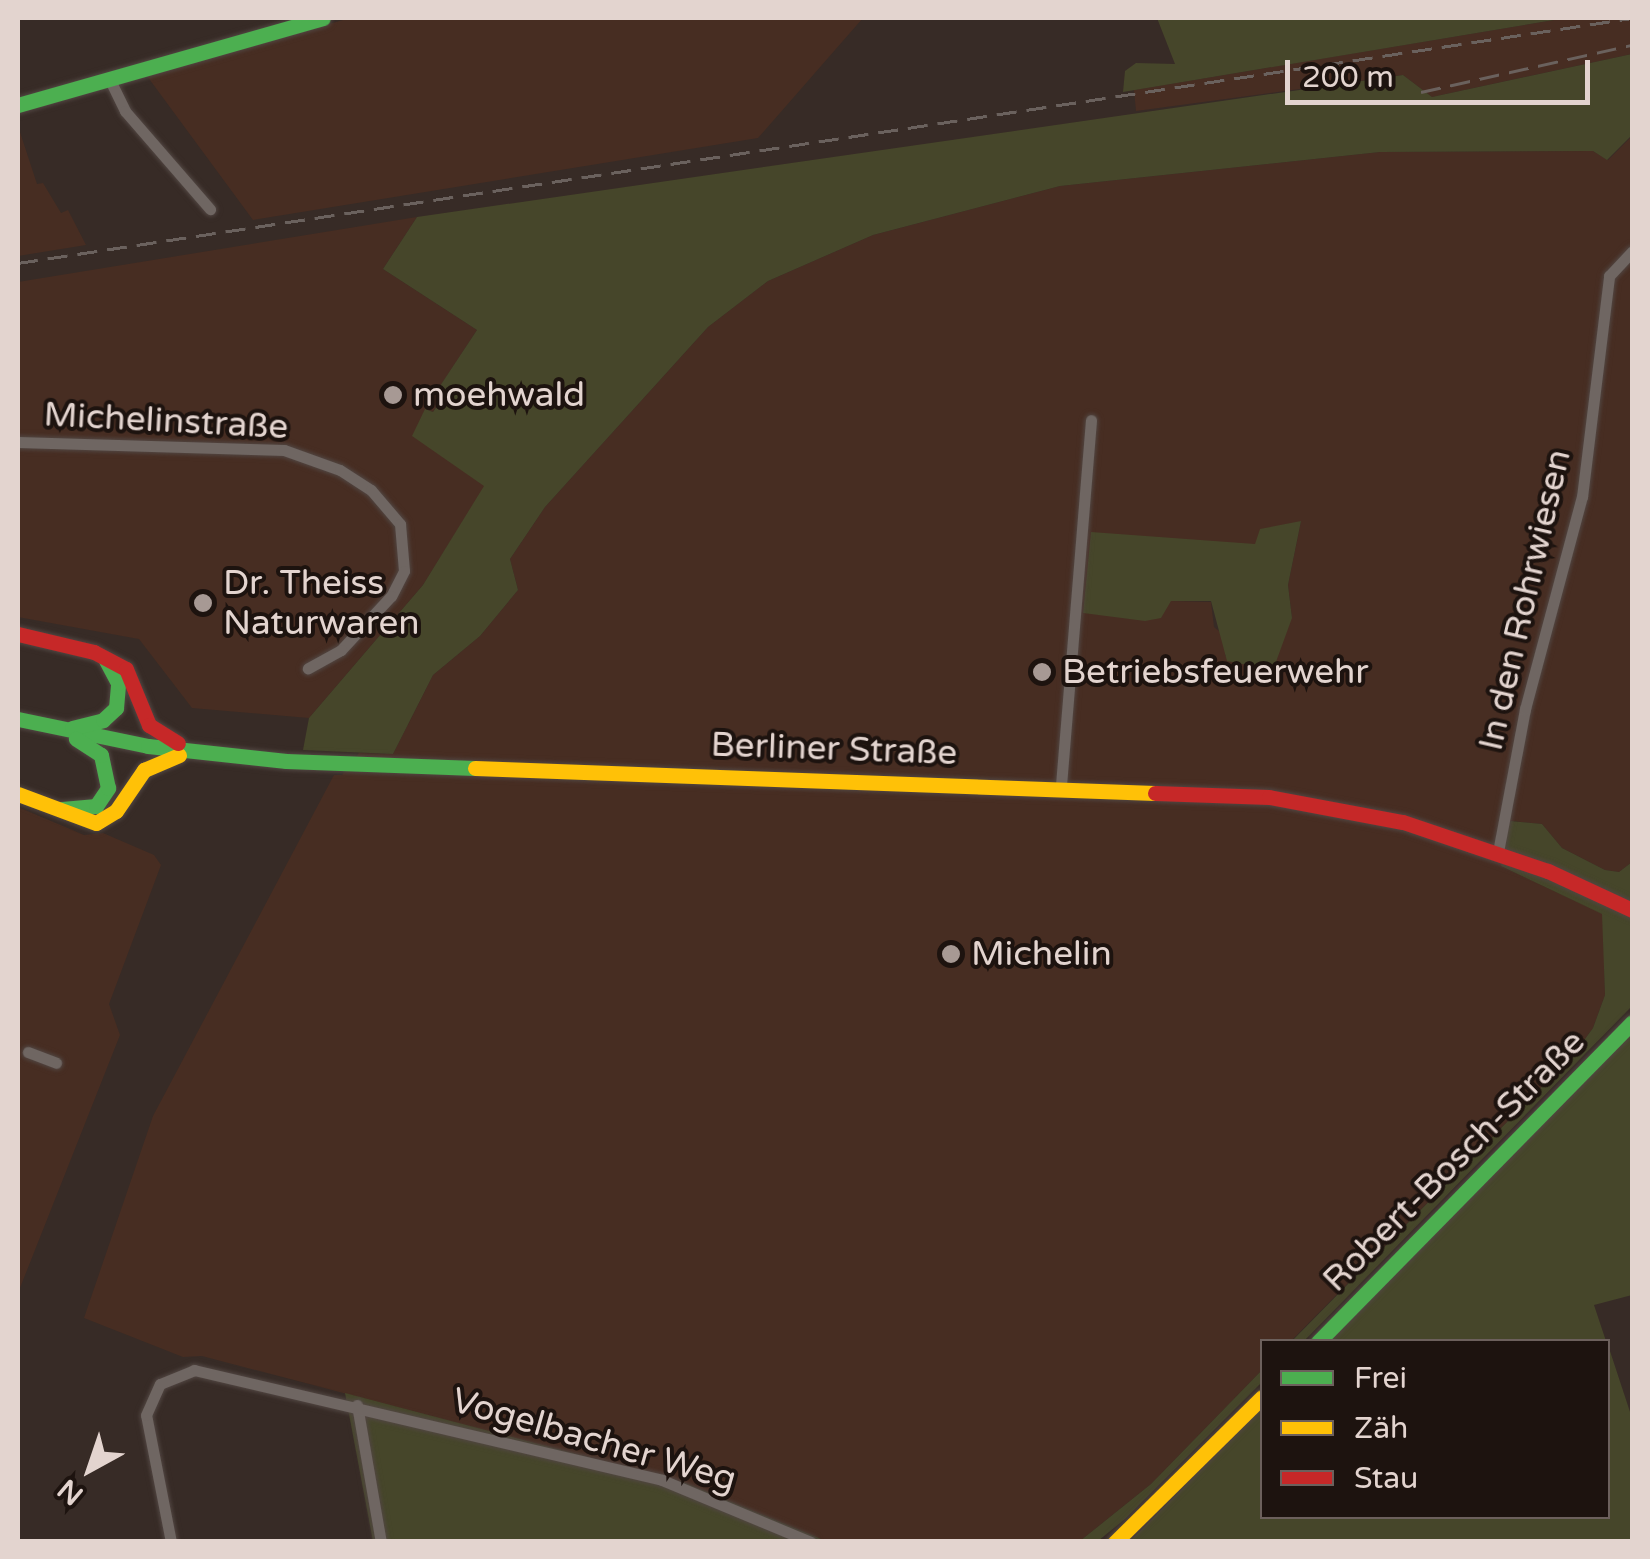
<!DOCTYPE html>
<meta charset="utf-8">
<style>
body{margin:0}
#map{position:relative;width:1650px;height:1559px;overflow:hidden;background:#372b26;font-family:"Varela Round",sans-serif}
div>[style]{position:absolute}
.built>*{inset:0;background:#472d22}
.green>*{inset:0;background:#46462a}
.roads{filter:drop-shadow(0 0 2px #514642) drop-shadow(0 0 2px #514642)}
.street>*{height:11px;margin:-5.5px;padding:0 5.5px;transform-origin:5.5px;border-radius:5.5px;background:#6f6662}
.fast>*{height:15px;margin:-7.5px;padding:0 7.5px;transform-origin:7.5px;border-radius:7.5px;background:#4caf50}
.slow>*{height:15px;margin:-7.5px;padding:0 7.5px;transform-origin:7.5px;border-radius:7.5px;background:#ffc107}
.jam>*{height:15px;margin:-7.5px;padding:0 7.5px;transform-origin:7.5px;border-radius:7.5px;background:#c62828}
.rail>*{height:2.5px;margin-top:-1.25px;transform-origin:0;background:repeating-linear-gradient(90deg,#6a615d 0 20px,transparent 0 30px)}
.dots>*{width:28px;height:28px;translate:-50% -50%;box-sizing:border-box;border:5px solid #1d130f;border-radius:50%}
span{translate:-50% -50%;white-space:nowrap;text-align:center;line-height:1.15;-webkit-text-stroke:8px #1d130f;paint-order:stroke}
.poi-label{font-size:35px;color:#e3d4cf}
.left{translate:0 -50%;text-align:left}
.street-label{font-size:35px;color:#e3d4cf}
.frame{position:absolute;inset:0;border:20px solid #e3d4cf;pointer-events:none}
.legend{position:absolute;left:1260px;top:1339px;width:350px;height:180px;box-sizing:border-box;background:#1d130f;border:2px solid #6c605c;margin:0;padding:12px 18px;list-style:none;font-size:30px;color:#e3d4cf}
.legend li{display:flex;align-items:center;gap:20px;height:50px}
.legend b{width:50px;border:2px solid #6c605c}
.north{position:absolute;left:40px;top:1419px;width:100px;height:100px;-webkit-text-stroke:8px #1d130f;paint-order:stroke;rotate:220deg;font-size:28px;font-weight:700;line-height:40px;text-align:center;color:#e3d4cf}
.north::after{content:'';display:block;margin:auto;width:35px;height:45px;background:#e3d4cf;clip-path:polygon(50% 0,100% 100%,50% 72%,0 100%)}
.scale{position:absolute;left:1285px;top:60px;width:305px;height:45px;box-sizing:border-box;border:5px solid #e3d4cf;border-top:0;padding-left:12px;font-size:30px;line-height:35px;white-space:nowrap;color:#e3d4cf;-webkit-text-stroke:8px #1d130f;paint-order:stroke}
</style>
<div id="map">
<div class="built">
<div style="clip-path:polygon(350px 18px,863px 18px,758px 138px,253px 220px,147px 76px)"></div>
<div style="clip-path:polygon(1566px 18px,1632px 18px,1632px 54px,1432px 97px,1403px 75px,1136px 111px,1134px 90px)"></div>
<div style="clip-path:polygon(18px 126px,37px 184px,43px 183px,61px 213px,68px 210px,86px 245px,18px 256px)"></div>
<div style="clip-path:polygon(evenodd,1632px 136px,1632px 862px,1619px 872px,1605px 870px,1562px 848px,1542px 824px,1511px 821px,1501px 866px,1603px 914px,1605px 995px,1593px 1028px,1574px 1054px,1291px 1341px,1262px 1342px,1262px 1370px,1151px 1484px,1080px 1541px,826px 1541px,683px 1482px,202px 1356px,183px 1357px,84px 1318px,153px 1116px,334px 775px,342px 775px,359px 753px,393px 754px,433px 675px,480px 636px,518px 590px,510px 559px,545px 507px,708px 327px,768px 281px,873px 235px,1060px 186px,1380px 152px,1593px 151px,1608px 160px,1632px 136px,1301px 521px,1288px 585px,1292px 618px,1225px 656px,1225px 636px,1214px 627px,1211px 602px,1171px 601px,1301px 521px)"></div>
<div style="clip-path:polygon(417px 217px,383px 269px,477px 330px,437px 391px,442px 398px,433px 412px,426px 409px,485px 486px,423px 585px,309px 718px,192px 708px,139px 639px,18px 617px,18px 282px)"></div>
<div style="clip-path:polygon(18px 807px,84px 835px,103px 833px,154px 855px,161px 865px,109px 1004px,120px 1035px,18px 1293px)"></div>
</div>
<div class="green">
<div style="clip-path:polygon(1157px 18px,1566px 18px,1123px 92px,1125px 71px,1136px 63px,1175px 64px)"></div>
<div style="clip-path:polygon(1632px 54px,1632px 135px,1607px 160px,1593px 151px,1380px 152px,1060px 186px,873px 235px,768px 281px,708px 327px,545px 507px,510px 559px,518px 590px,480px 636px,433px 675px,393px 754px,303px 750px,309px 718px,423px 585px,484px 486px,412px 436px,425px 409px,433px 412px,442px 399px,436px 392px,477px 330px,383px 269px,417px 217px,1403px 75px,1432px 97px)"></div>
<div style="clip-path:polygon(1301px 521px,1288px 585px,1292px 618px,1273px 670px,1227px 661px,1211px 601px,1171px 601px,1161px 618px,1145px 621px,1083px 613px,1091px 532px,1255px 544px,1260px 529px)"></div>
<div style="clip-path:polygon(1510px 821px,1542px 824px,1562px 848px,1605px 870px,1619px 872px,1632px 862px,1632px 1006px,1304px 1341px,1291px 1342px,1574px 1054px,1593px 1028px,1605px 995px,1602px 914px,1501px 866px)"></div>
<div style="clip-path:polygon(1632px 1033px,1632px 1295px,1594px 1305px,1606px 1341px,1330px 1341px)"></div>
<div style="clip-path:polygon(1608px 1345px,1632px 1418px,1632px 1541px,1130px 1541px,1262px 1409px,1262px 1516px,1608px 1516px)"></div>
<div style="clip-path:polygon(1262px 1370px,1262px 1382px,1125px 1519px,1098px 1541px,1080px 1541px,1151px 1484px)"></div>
<div style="clip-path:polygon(345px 1393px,683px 1482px,826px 1541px,373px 1541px)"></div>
</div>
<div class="roads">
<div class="street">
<div style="left:109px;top:78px;width:37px;rotate:64deg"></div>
<div style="left:125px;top:111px;width:130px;rotate:49.1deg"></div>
<div style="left:18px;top:442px;width:266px;rotate:1.7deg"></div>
<div style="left:284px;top:450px;width:59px;rotate:19.7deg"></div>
<div style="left:340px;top:470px;width:37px;rotate:33deg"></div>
<div style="left:371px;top:490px;width:45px;rotate:49.5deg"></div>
<div style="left:400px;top:524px;width:47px;rotate:85.1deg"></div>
<div style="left:404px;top:571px;width:28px;rotate:117deg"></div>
<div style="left:391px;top:596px;width:74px;rotate:132.8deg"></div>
<div style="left:341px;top:650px;width:38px;rotate:151deg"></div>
<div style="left:1061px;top:785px;width:366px;rotate:-85.3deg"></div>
<div style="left:1498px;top:852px;width:146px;rotate:-79.3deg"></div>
<div style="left:1525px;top:709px;width:220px;rotate:-75deg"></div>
<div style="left:1582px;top:497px;width:223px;rotate:-83deg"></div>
<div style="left:1609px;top:276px;width:34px;rotate:-47deg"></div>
<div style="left:28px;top:1052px;width:30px;rotate:21deg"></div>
<div style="left:357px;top:1405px;width:139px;rotate:80.1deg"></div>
<div style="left:171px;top:1542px;width:129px;rotate:-101.1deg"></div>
<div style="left:146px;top:1415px;width:34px;rotate:-66deg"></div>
<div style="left:160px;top:1384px;width:37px;rotate:-22deg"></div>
<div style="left:194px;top:1370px;width:481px;rotate:13.2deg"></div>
<div style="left:662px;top:1480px;width:161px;rotate:22.6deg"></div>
</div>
<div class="fast">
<div style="left:18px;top:105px;width:317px;rotate:-15.9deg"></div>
<div style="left:18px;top:719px;width:133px;rotate:11.7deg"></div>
<div style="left:148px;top:746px;width:139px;rotate:6.2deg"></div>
<div style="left:286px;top:761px;width:189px;rotate:2.1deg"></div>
<div style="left:72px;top:728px;width:32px;rotate:-14deg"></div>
<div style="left:103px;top:720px;width:18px;rotate:-43deg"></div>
<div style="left:116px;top:708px;width:25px;rotate:-85deg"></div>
<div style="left:118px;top:683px;width:26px;rotate:-118deg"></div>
<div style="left:62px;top:809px;width:34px;rotate:-5deg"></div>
<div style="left:96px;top:806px;width:22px;rotate:-56deg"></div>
<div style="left:108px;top:788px;width:34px;rotate:-102deg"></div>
<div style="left:101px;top:755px;width:30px;rotate:-147deg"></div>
<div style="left:1318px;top:1342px;width:448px;rotate:-45.5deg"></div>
</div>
<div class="slow">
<div style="left:475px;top:768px;width:680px;rotate:2.11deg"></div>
<div style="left:18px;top:794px;width:83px;rotate:20.4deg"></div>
<div style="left:96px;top:823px;width:23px;rotate:-31deg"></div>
<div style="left:116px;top:811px;width:50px;rotate:-55.7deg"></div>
<div style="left:144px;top:770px;width:38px;rotate:-23deg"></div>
<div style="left:1115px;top:1542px;width:206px;rotate:-44.6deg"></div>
</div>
<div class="jam">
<div style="left:18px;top:634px;width:78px;rotate:13.3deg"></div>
<div style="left:94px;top:652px;width:36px;rotate:28deg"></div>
<div style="left:126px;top:669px;width:61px;rotate:67.7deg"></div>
<div style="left:149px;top:725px;width:34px;rotate:32deg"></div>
<div style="left:1155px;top:793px;width:114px;rotate:2deg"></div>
<div style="left:1269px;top:797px;width:136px;rotate:10.6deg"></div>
<div style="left:1403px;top:822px;width:153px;rotate:18.7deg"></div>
<div style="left:1548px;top:871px;width:93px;rotate:24.9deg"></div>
</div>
</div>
<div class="rail">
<div style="left:1421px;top:92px;width:216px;rotate:-12.6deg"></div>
<div style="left:18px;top:263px;width:1632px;rotate:-8.63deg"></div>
</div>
<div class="dots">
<div style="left:393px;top:395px;background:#a79994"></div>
<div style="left:203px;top:603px;background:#a79994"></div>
<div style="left:1042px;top:672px;background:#a79994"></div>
<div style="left:951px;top:954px;background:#a79994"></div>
</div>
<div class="poi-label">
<span class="left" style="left:413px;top:395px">moehwald</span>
<span class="left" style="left:223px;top:603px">Dr. Theiss<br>Naturwaren</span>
<span class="left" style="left:1062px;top:672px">Betriebsfeuerwehr</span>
<span class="left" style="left:971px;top:954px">Michelin</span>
</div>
<div class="street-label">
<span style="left:166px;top:421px;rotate:3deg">Michelinstraße</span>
<span style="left:1525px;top:600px;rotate:-77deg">In den Rohrwiesen</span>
<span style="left:834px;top:749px;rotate:2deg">Berliner Straße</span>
<span style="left:1454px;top:1161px;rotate:-45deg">Robert-Bosch-Straße</span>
<span style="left:594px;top:1440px;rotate:16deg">Vogelbacher Weg</span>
</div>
<div class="frame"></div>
<ul class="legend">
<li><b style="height:12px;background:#4caf50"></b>Frei</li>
<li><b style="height:12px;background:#ffc107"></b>Zäh</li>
<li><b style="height:12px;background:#c62828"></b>Stau</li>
</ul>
<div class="north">N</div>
<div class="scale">200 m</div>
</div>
